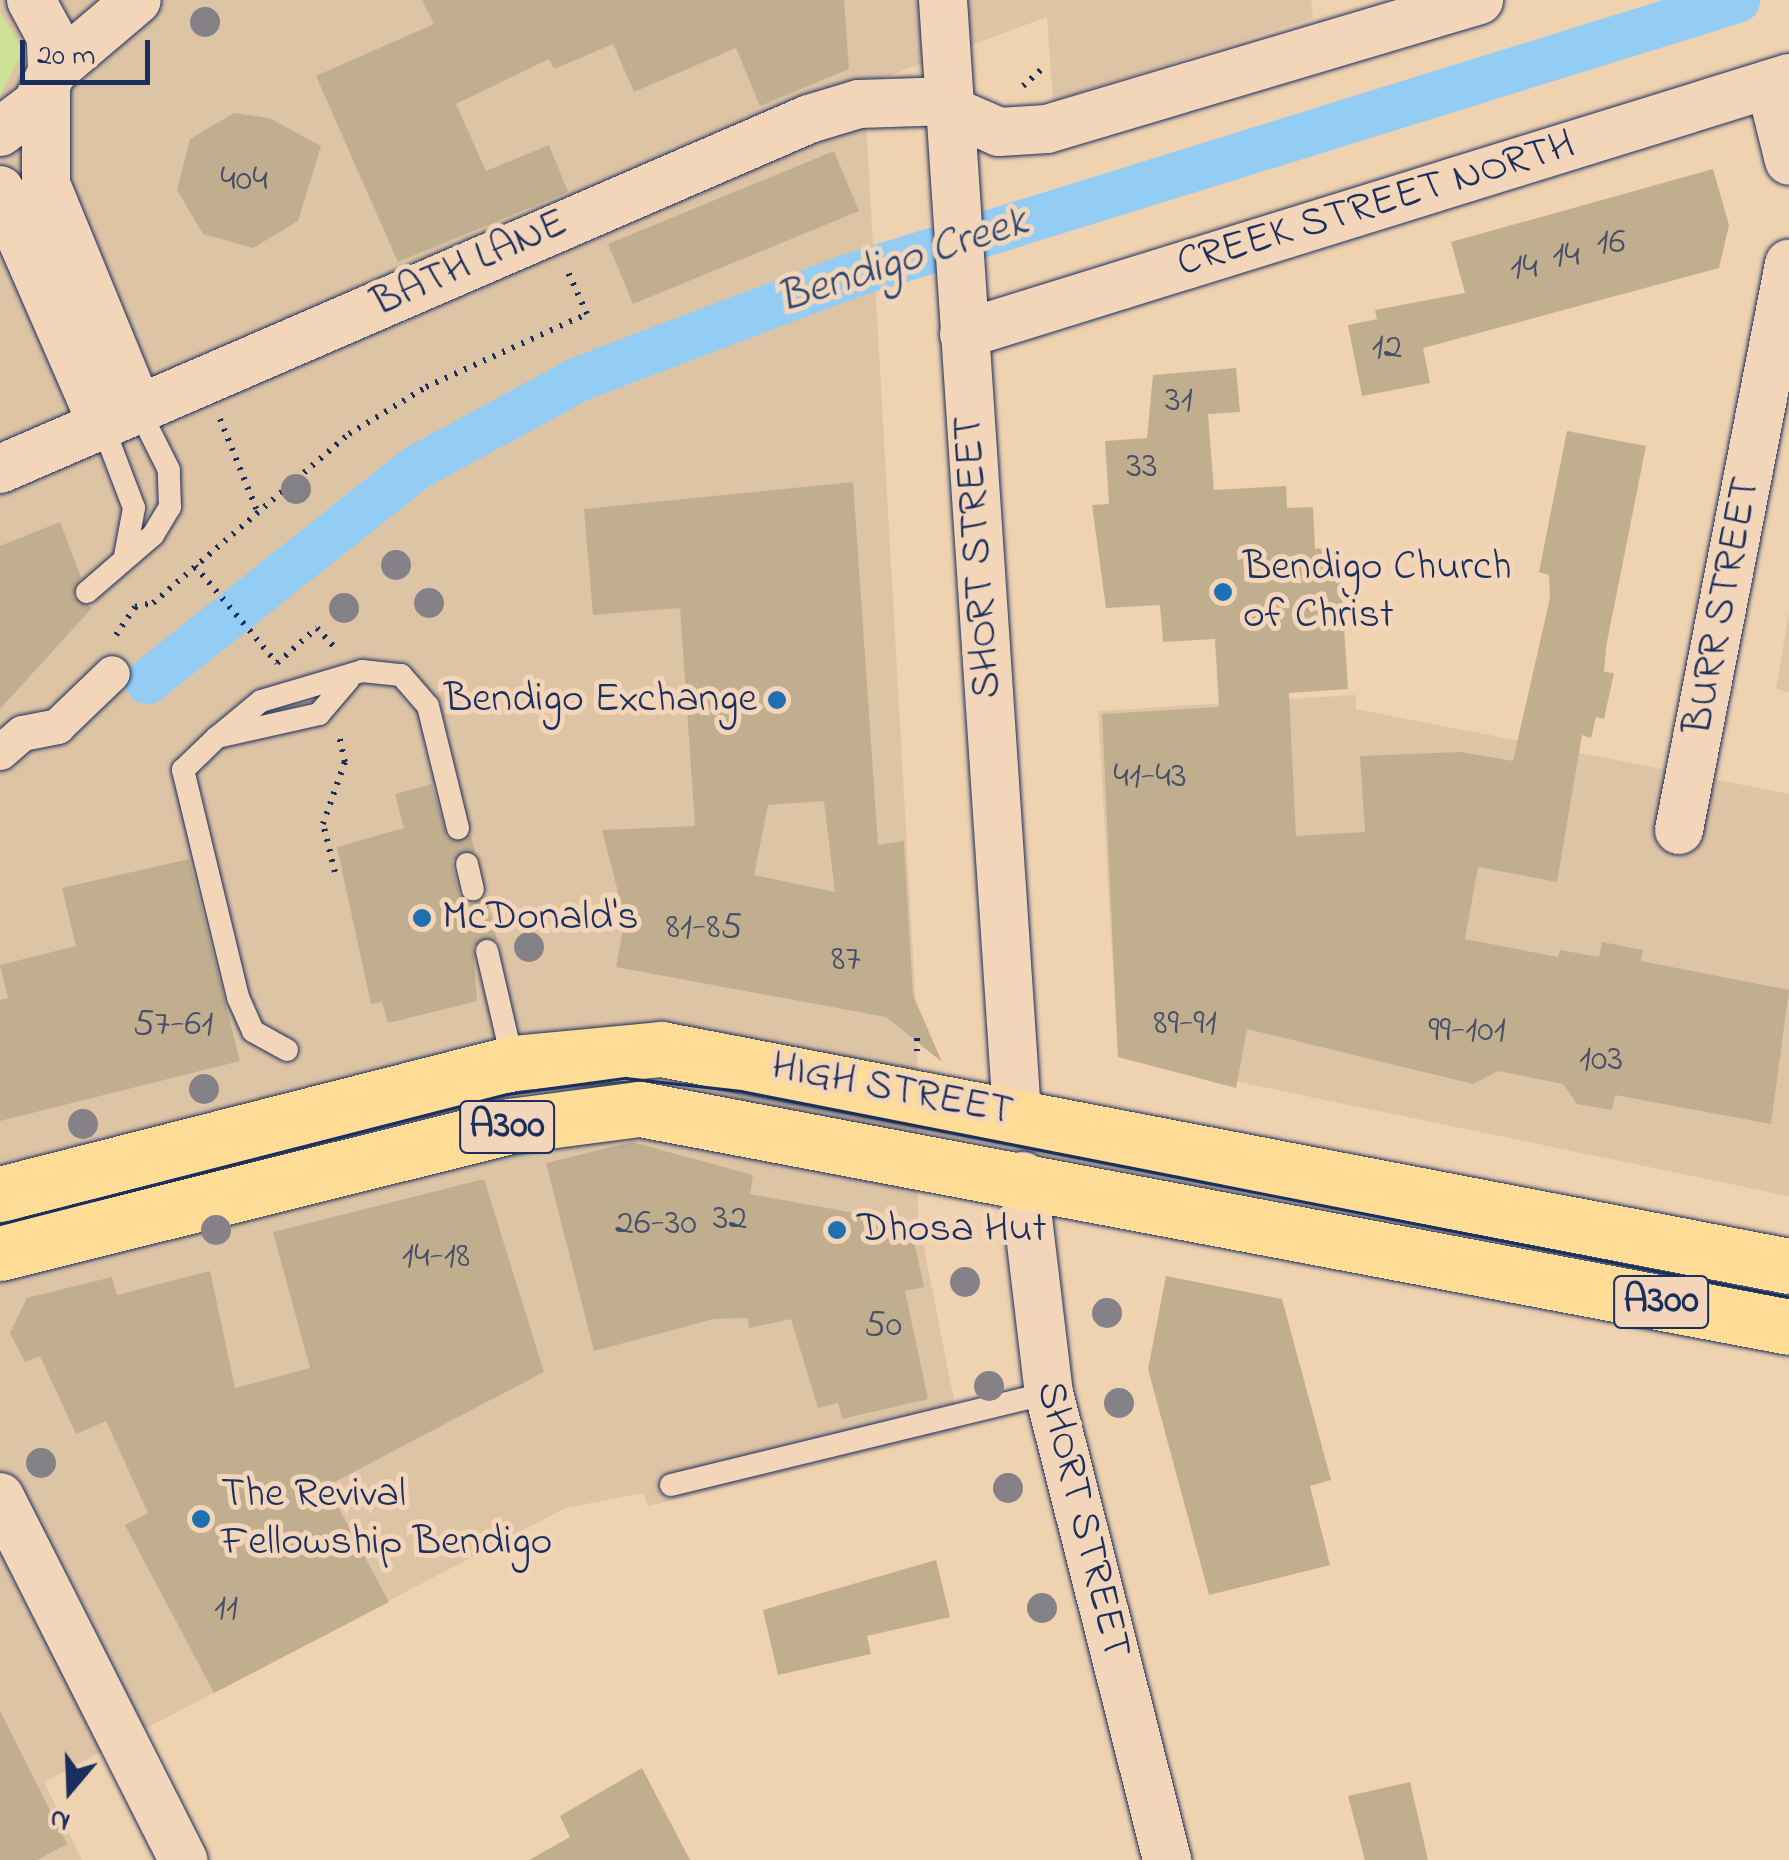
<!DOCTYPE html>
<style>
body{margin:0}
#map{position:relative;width:1789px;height:1860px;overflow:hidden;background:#efd2b0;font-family:"Indie Flower",sans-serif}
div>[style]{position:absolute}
.built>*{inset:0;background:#ddc4a5}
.green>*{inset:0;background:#cee196}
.canal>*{height:45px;margin:-22.5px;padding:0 22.5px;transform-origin:22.5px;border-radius:22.5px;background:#94cdf4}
.building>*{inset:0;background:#c1ae8f}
.path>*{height:6px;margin-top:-3px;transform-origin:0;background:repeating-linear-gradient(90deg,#1b2f5e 0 2.5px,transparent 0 10.5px)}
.roads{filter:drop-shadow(0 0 2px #1b2f5e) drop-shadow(0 0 2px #1b2f5e)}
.service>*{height:22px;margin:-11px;padding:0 11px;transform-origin:11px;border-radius:11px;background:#f3d6b9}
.pedestrian>*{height:35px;margin:-17.5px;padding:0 17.5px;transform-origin:17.5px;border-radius:17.5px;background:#f3d6b9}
.minor>*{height:48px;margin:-24px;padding:0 24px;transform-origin:24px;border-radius:24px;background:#f3d6b9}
.trunk>*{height:55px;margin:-27.5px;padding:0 27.5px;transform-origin:27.5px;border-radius:27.5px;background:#ffdd96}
.tram>*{height:2.5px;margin:-1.25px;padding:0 1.25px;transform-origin:1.25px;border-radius:1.25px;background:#1b2f5e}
.trees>*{width:30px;height:30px;margin:-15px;border-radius:50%;background:#848286}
.dots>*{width:28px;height:28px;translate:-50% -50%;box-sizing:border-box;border:5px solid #f3d6b9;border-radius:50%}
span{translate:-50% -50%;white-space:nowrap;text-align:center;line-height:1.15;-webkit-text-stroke:10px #f3d6b9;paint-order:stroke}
.number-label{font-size:38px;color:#444f6a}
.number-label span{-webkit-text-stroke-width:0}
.shield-label span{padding:2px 8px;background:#f3d6b9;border:2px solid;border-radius:8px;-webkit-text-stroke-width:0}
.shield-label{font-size:40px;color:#1b2f5e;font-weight:700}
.street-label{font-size:42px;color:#1b2f5e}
.poi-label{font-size:42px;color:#1b2f5e}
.left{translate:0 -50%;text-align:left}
.right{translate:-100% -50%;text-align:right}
.water-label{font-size:45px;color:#2d4774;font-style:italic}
.north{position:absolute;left:20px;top:1740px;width:100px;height:100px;-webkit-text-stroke:8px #f3d6b9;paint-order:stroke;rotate:199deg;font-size:28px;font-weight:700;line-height:40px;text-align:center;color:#1b2f5e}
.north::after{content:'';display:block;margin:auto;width:35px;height:45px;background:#1b2f5e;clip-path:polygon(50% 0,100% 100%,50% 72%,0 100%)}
.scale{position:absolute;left:20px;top:40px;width:130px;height:45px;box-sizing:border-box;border:5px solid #1b2f5e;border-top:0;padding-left:12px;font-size:30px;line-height:35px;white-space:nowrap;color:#1b2f5e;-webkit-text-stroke:8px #f3d6b9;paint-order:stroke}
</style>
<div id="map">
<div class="built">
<div style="clip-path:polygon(0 0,1311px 0,1313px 18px,1053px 101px,1047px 17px,864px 85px,917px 1026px,918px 1217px,960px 1431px,648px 1506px,643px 1493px,565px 1508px,44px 1782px,82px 1860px,0 1860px)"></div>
<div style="clip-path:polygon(1789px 613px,1789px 692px,1776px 689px)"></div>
<div style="clip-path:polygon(1356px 695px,1356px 709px,1789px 794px,1789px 1196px,1118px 1057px,1098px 711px)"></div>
</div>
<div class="green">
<div style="clip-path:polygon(0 12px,23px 50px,0 96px)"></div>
</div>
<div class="canal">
<div style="left:147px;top:681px;width:344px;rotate:-38.5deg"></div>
<div style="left:416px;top:467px;width:187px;rotate:-28.5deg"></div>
<div style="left:580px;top:378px;width:287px;rotate:-20.8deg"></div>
<div style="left:848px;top:276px;width:931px;rotate:-17.25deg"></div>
</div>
<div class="building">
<div style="clip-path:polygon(422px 0,844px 0,849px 69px,760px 106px,736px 48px,634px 92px,613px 44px,554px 69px,549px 59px,456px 104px,486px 171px,549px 145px,568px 192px,398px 262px,316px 76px,434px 24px)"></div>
<div style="clip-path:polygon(234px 113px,269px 118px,321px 146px,298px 221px,253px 248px,203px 234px,177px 190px,190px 139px)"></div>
<div style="clip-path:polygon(834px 151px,859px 211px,633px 304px,608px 244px)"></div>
<div style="clip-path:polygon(1713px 169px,1729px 225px,1719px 268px,1423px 348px,1430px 383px,1362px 396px,1348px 325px,1377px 319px,1375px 310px,1465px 293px,1451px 242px)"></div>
<div style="clip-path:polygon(1236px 368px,1240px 412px,1208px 414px,1214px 490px,1286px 486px,1287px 508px,1313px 507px,1315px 549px,1332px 548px,1340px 562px,1348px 689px,1289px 693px,1296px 836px,1365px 832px,1360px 756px,1461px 752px,1513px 761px,1550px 598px,1549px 575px,1539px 572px,1567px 431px,1646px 446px,1606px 647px,1604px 672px,1614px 673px,1604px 719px,1596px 717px,1591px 738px,1582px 735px,1557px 882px,1478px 867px,1465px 939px,1558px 957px,1560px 950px,1599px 957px,1602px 942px,1643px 950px,1641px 961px,1789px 990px,1771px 1124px,1615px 1095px,1612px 1110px,1577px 1104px,1563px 1084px,1498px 1071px,1473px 1084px,1247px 1029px,1236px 1088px,1118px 1057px,1102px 714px,1219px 707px,1215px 639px,1163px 642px,1160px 605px,1106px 608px,1092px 505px,1109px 504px,1105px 441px,1147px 438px,1153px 375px)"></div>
<div style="clip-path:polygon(evenodd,853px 482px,878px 845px,904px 841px,913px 995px,942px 1062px,886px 1017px,616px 967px,625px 919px,602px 830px,695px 826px,680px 608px,593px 615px,584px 509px,853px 482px,824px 801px,835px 892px,754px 875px,768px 805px,824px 801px)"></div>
<div style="clip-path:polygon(60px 522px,81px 577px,73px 596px,92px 608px,0 709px,0 546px)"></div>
<div style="clip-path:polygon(432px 784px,447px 838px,471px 835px,475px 852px,452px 861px,459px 893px,470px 904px,486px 896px,497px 940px,473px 946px,477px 1001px,388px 1023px,382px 1002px,371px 1004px,337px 847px,404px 828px,395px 794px)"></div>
<div style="clip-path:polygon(189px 859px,240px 1061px,0 1121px,0 1000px,8px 998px,0 965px,76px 946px,62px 888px)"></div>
<div style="clip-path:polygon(632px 1142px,753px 1175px,750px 1194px,910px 1223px,924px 1287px,905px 1291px,928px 1399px,842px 1419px,838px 1403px,818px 1408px,791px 1319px,749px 1328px,748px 1318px,714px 1319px,594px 1351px,546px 1163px)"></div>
<div style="clip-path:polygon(484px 1179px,544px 1372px,327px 1486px,389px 1602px,214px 1693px,125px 1525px,148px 1513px,106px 1421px,76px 1434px,40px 1356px,25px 1362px,10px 1333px,27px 1298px,112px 1277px,117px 1295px,210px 1271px,235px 1388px,310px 1368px,273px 1232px)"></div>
<div style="clip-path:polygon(1166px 1276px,1282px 1299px,1331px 1480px,1310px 1486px,1330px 1565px,1209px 1595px,1148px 1369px)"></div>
<div style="clip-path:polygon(936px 1560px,950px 1617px,867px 1636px,871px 1654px,778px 1675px,763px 1610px)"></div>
<div style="clip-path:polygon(0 1711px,67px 1844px,37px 1860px,0 1860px)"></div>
<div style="clip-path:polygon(642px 1768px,690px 1860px,529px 1860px,570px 1837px,560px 1816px)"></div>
<div style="clip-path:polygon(1410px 1782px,1428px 1860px,1365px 1860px,1348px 1796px)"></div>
</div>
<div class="path">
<div style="left:1023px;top:86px;width:24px;rotate:-42deg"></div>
<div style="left:220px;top:419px;width:101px;rotate:68deg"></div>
<div style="left:195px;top:566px;width:127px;rotate:49.8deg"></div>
<div style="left:277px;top:663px;width:53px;rotate:-41.2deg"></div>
<div style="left:317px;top:628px;width:24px;rotate:48deg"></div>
<div style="left:116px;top:635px;width:34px;rotate:-56deg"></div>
<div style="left:135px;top:607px;width:18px;rotate:-13deg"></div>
<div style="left:153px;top:603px;width:259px;rotate:-40.8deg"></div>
<div style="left:349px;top:434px;width:90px;rotate:-31.4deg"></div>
<div style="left:426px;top:387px;width:177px;rotate:-24.4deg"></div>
<div style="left:587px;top:314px;width:48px;rotate:-114.4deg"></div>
<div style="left:335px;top:872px;width:49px;rotate:-104deg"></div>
<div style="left:323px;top:824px;width:66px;rotate:-70.5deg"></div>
<div style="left:345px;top:762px;width:27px;rotate:-103deg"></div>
<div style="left:917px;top:1051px;width:19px;rotate:-90deg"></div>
</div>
<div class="roads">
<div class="service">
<div style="left:102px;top:424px;width:90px;rotate:69.1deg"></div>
<div style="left:134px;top:508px;width:49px;rotate:100.6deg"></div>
<div style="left:87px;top:592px;width:87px;rotate:-40.8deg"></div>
<div style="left:153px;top:535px;width:33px;rotate:-59deg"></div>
<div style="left:170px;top:507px;width:37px;rotate:-92deg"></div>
<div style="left:169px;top:470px;width:69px;rotate:-116.6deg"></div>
<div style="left:220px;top:735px;width:53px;rotate:-39.7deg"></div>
<div style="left:261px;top:701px;width:105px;rotate:-16.5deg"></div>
<div style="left:362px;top:671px;width:39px;rotate:6deg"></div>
<div style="left:401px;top:675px;width:41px;rotate:48.9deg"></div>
<div style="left:428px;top:706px;width:126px;rotate:76.2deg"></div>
<div style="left:467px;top:864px;width:26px;rotate:77deg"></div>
<div style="left:487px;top:951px;width:115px;rotate:76.9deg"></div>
<div style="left:287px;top:1050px;width:39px;rotate:-151deg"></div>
<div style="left:253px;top:1031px;width:37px;rotate:-114deg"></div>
<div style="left:238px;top:997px;width:234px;rotate:-103.6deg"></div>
<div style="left:183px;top:770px;width:47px;rotate:-44.1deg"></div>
<div style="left:217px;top:737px;width:105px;rotate:-12.7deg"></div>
<div style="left:319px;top:714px;width:45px;rotate:-49.5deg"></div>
<div style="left:671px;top:1485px;width:389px;rotate:-13.7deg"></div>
</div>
<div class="pedestrian">
<div style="left:0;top:752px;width:29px;rotate:-41deg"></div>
<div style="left:22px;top:733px;width:36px;rotate:-11deg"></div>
<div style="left:57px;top:726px;width:76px;rotate:-43.9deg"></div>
</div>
<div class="minor">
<div style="left:943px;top:0;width:1116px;rotate:86.2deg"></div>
<div style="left:52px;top:72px;width:111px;rotate:-40.3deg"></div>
<div style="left:1770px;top:84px;width:79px;rotate:76.1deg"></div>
<div style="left:46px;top:90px;width:94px;rotate:90deg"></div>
<div style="left:46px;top:184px;width:242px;rotate:67.7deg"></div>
<div style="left:951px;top:111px;width:52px;rotate:23.6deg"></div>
<div style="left:999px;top:132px;width:48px;rotate:-3.6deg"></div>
<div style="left:1047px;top:129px;width:451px;rotate:-16.6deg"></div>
<div style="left:0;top:132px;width:46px;rotate:-37.1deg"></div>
<div style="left:37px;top:104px;width:35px;rotate:-65deg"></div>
<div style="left:52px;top:72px;width:35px;rotate:-92deg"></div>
<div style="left:51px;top:37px;width:42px;rotate:-118.4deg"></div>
<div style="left:0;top:190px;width:255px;rotate:66.4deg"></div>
<div style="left:964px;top:334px;width:864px;rotate:-17.24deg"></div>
<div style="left:0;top:469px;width:881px;rotate:-23.39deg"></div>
<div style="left:809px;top:119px;width:52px;rotate:-16.7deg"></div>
<div style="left:859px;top:104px;width:91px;rotate:-1.9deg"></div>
<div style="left:1679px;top:830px;width:577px;rotate:-79deg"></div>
<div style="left:1023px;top:1176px;width:219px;rotate:83.2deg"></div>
<div style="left:1049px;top:1393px;width:482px;rotate:75.8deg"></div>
<div style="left:0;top:1497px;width:407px;rotate:63.2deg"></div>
</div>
<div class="trunk">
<div style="left:0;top:1194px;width:529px;rotate:-14.32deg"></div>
<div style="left:513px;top:1063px;width:149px;rotate:-5.4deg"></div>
<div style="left:661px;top:1049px;width:1149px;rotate:10.89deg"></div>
<div style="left:0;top:1253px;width:526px;rotate:-13.98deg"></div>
<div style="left:510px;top:1126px;width:131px;rotate:-7.5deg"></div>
<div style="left:640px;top:1109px;width:1169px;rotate:10.74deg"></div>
</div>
</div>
<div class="tram">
<div style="left:0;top:1224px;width:523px;rotate:-14.38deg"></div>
<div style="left:507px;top:1094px;width:120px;rotate:-7.7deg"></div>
<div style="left:626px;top:1078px;width:116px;rotate:6.4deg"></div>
<div style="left:741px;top:1091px;width:1068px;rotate:11.12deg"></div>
</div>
<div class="trees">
<div style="left:205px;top:22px"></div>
<div style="left:296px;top:489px"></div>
<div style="left:396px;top:565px"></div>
<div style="left:429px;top:603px"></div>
<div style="left:344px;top:608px"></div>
<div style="left:529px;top:947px"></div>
<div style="left:204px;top:1089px"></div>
<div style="left:83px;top:1124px"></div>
<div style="left:216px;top:1230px"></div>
<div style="left:965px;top:1282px"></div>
<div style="left:1107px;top:1313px"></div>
<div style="left:989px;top:1386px"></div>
<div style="left:1119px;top:1403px"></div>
<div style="left:41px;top:1463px"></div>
<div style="left:1008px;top:1488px"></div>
<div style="left:1042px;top:1608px"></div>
</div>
<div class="dots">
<div style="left:1223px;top:592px;background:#1f6fb2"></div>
<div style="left:777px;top:700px;background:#1f6fb2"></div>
<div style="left:422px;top:918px;background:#1f6fb2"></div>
<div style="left:837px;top:1230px;background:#1f6fb2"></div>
<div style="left:201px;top:1519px;background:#1f6fb2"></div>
</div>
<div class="number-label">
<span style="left:244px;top:181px">404</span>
<span style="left:1611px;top:244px">16</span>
<span style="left:1566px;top:257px">14</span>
<span style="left:1524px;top:269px">14</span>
<span style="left:1387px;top:349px">12</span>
<span style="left:1179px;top:402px">31</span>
<span style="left:1142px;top:468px">33</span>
<span style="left:1150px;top:778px">41-43</span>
<span style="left:704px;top:929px">81-85</span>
<span style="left:846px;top:961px">87</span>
<span style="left:1185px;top:1025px">89-91</span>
<span style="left:173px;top:1026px">57-61</span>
<span style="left:1467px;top:1032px">99-101</span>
<span style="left:1601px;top:1061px">103</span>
<span style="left:730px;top:1220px">32</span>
<span style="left:656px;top:1225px">26-30</span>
<span style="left:436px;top:1258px">14-18</span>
<span style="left:883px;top:1327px">50</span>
<span style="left:226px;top:1610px">11</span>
</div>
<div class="shield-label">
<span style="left:507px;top:1127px">A300</span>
<span style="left:1661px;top:1302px">A300</span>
</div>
<div class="street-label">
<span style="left:1376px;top:205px;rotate:-17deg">CREEK STREET NORTH</span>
<span style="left:470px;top:264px;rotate:-24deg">BATH LANE</span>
<span style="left:979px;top:557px;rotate:-94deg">SHORT STREET</span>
<span style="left:1723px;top:606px;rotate:-79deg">BURR STREET</span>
<span style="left:892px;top:1090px;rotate:11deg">HIGH STREET</span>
<span style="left:1082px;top:1520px;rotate:76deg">SHORT STREET</span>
</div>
<div class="poi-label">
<span class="left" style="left:1243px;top:592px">Bendigo Church<br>of Christ</span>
<span class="right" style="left:757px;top:700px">Bendigo Exchange</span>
<span class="left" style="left:442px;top:918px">McDonald's</span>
<span class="left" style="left:857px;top:1230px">Dhosa Hut</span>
<span class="left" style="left:221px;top:1519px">The Revival<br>Fellowship Bendigo</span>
</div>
<div class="water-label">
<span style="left:903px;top:262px;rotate:-18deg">Bendigo Creek</span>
</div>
<div class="north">N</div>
<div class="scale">20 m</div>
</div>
